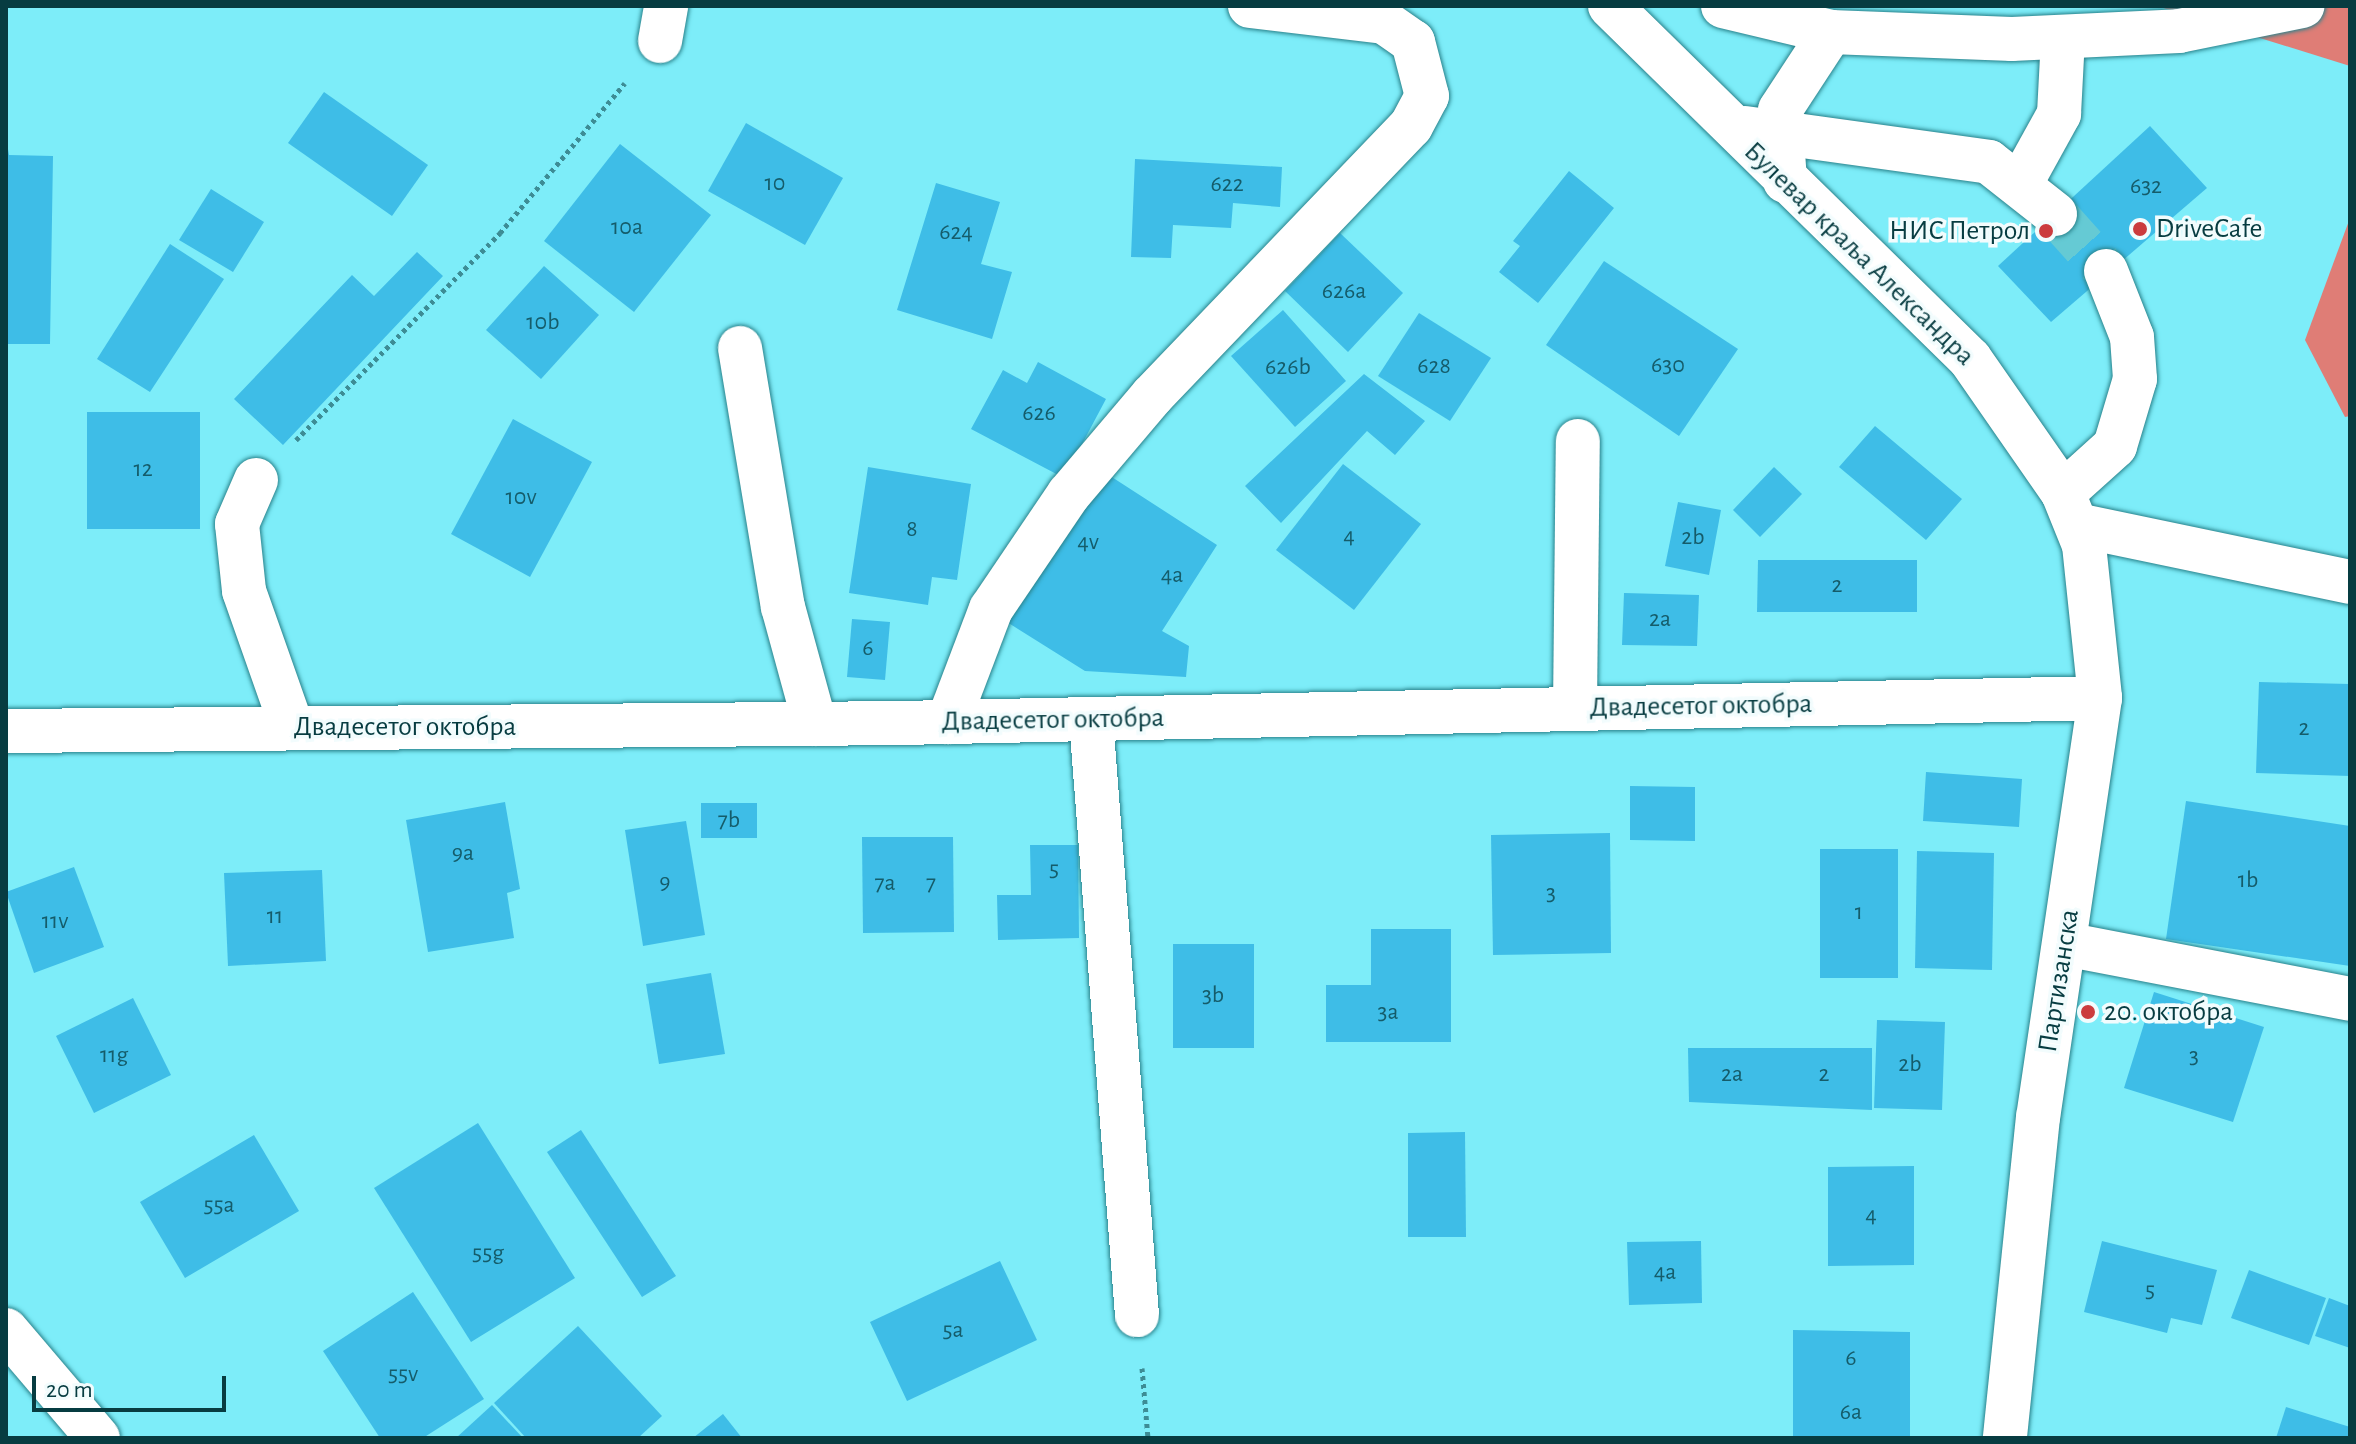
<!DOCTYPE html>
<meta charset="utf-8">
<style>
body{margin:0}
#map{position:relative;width:2356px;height:1444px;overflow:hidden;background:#7dedf9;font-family:"Alegreya Sans",sans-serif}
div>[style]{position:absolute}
.forest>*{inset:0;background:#df7d76}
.building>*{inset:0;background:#3ebde7}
.minor-tunnel>*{height:44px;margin-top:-22px;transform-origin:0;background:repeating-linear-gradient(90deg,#65cad4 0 44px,transparent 0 66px)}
.path>*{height:5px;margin-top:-2.5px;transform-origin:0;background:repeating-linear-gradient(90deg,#3d8c95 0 4px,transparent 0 8px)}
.roads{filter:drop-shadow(0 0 2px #29828b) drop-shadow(0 0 2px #29828b)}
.minor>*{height:44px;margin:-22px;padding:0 22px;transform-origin:22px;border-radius:22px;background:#fff}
.major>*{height:44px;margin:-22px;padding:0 22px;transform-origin:22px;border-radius:22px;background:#fff}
.dots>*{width:22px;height:22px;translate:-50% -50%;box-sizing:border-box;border:4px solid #f2fcfd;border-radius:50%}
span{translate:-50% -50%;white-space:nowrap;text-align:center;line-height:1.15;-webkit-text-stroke:7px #f2fcfd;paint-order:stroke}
.number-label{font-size:24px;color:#155c6a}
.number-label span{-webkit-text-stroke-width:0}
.poi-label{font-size:28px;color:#073c41}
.left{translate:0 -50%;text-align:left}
.right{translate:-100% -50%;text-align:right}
.street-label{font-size:28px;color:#073c41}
.frame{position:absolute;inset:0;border:8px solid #073c41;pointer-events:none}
.scale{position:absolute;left:32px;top:1376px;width:194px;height:36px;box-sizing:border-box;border:4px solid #073c41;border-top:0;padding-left:10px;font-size:24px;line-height:28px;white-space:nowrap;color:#073c41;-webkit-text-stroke:6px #f2fcfd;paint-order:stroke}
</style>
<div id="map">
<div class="forest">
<div style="clip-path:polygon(2157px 6px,2350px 6px,2350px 66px)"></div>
<div style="clip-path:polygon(2350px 218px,2350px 416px,2345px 417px,2305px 340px)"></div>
</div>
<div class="building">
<div style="clip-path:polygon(324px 92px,428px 165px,392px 216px,288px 143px)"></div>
<div style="clip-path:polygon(746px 123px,843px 178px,805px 245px,708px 191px)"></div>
<div style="clip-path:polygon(2150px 126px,2207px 188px,2051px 322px,1998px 266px)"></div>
<div style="clip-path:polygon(6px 137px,9px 155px,53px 156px,50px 344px,6px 344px)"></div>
<div style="clip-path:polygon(620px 144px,711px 215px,634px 312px,544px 241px)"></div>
<div style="clip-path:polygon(1135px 159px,1282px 167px,1280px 207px,1233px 203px,1231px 228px,1173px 225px,1171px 258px,1131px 257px)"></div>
<div style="clip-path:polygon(1569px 171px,1614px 208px,1538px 303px,1499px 272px,1520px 246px,1513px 241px)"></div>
<div style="clip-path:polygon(936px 183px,1000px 202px,981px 264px,1012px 272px,992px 339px,897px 310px)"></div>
<div style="clip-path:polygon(211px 189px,264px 222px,233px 272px,179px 240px)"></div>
<div style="clip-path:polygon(1340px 233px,1403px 293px,1348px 352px,1285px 291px)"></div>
<div style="clip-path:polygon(170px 244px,224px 279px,150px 392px,97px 359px)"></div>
<div style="clip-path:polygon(417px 252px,443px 276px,283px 445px,234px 399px,352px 275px,374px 296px)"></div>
<div style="clip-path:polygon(1604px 261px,1738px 349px,1679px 436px,1546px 345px)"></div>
<div style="clip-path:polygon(544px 266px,599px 315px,541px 379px,486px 330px)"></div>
<div style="clip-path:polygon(1283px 310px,1346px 381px,1295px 427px,1231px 356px)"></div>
<div style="clip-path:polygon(1419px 313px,1491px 358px,1450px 421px,1378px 376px)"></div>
<div style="clip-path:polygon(1038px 362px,1106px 399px,1064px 478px,971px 429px,1003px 370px,1027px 383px)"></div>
<div style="clip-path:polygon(1364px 374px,1425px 421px,1395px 455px,1367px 431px,1281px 523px,1245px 486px)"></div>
<div style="clip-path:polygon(87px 412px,200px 412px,200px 529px,87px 529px)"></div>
<div style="clip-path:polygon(513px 419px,592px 462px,530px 577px,451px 534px)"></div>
<div style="clip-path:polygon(1875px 426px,1962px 499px,1926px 540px,1839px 467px)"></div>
<div style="clip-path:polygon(1343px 464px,1421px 524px,1354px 610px,1276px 550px)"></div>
<div style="clip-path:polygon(868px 467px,971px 484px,957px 580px,932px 577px,928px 605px,849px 593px)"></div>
<div style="clip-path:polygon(1774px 467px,1802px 494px,1760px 537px,1733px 510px)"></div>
<div style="clip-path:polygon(1104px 472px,1217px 545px,1162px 631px,1189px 646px,1186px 677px,1085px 671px,1007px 622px)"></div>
<div style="clip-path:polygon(1678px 502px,1721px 510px,1709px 575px,1665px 566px)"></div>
<div style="clip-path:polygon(1758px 560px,1917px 560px,1917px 612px,1757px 612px)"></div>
<div style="clip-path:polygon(1624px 593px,1699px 595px,1697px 646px,1622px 645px)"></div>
<div style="clip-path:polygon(852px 619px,890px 622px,885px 680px,847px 677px)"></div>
<div style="clip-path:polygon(2259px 682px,2350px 684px,2350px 776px,2256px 773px)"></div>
<div style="clip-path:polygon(1926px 772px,2022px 779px,2019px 827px,1923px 821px)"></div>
<div style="clip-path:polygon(1630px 786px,1695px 787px,1695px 841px,1630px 840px)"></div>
<div style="clip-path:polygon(2186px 801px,2350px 826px,2350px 966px,2166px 939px)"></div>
<div style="clip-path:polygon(505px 802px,520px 889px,507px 893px,514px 938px,428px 952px,406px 820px)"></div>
<div style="clip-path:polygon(701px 803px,757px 803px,757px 838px,701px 838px)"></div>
<div style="clip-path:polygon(686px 821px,705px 935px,643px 946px,625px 830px)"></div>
<div style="clip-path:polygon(1610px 833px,1611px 953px,1493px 955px,1491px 835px)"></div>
<div style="clip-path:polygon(862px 837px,953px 837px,954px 932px,863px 933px)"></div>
<div style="clip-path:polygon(1030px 845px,1078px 845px,1079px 938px,998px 940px,997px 895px,1031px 895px)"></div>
<div style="clip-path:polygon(1820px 849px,1898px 849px,1898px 978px,1820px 978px)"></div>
<div style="clip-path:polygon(1917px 851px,1994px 853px,1992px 970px,1915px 968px)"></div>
<div style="clip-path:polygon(74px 867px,104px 947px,34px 973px,6px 892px)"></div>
<div style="clip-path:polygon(322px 870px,326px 961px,228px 966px,224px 873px)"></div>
<div style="clip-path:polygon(1371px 929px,1451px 929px,1451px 1042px,1326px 1042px,1326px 985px,1371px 985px)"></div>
<div style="clip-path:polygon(1173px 944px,1254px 944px,1254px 1048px,1173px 1048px)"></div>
<div style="clip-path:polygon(711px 973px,725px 1054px,659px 1064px,646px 984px)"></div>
<div style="clip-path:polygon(2154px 992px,2264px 1027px,2233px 1122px,2124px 1088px)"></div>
<div style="clip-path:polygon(133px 998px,171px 1075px,94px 1113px,56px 1036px)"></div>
<div style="clip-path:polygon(1877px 1020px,1945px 1022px,1942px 1110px,1874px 1108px)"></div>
<div style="clip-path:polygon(1688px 1048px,1872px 1048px,1872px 1110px,1689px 1102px)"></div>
<div style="clip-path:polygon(478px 1123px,575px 1278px,471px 1342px,374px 1188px)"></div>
<div style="clip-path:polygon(581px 1130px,676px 1276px,642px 1297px,547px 1152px)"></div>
<div style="clip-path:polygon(1465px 1132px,1466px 1237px,1408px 1237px,1408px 1133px)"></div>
<div style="clip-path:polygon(254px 1135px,299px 1211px,185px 1278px,140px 1202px)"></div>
<div style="clip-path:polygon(1914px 1166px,1914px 1265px,1828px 1266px,1828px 1167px)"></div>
<div style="clip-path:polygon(1701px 1241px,1702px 1303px,1629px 1305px,1627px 1242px)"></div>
<div style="clip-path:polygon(2102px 1241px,2217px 1270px,2202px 1325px,2171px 1318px,2167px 1333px,2084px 1312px)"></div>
<div style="clip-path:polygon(1000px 1261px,1037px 1340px,907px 1401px,870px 1322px)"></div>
<div style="clip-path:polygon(2249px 1270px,2326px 1298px,2309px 1345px,2231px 1318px)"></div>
<div style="clip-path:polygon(413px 1292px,484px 1399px,423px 1438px,380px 1438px,323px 1351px)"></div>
<div style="clip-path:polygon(2329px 1298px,2350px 1306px,2350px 1348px,2315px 1336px)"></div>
<div style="clip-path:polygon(578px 1326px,662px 1416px,638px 1438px,526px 1438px,494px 1403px)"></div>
<div style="clip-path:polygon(1793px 1330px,1910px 1332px,1910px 1438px,1793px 1438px)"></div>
<div style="clip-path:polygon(492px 1405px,523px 1438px,456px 1438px)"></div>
<div style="clip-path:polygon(2286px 1407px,2350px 1427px,2350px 1438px,2276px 1438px)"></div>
<div style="clip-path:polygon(723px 1414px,742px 1438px,693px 1438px)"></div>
</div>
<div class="minor-tunnel">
<div style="left:2055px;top:214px;width:76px;rotate:48.2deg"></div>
</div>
<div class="path">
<div style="left:296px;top:440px;width:291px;rotate:-45.4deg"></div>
<div style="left:500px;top:233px;width:195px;rotate:-50.2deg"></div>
<div style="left:1142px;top:1368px;width:70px;rotate:85.1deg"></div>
</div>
<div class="roads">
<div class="minor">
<div style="left:1610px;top:6px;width:504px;rotate:44.44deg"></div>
<div style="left:1970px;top:359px;width:163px;rotate:55.2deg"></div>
<div style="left:2063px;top:493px;width:56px;rotate:68deg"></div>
<div style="left:2084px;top:545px;width:154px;rotate:84deg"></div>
<div style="left:2100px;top:698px;width:424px;rotate:98.4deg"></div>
<div style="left:2038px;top:1117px;width:323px;rotate:95.9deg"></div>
<div style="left:660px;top:41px;width:36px;rotate:-80deg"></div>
<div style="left:1745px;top:128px;width:246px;rotate:7.9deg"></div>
<div style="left:1989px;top:162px;width:84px;rotate:38.2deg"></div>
<div style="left:2022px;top:181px;width:77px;rotate:-61.1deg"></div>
<div style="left:2059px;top:114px;width:76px;rotate:-87deg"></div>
<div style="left:740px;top:348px;width:263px;rotate:80.6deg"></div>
<div style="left:783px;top:607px;width:121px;rotate:74.7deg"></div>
<div style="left:256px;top:480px;width:48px;rotate:113.4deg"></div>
<div style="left:237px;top:524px;width:67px;rotate:84deg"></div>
<div style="left:244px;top:591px;width:144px;rotate:70.6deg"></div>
<div style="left:2063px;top:493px;width:70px;rotate:-42.1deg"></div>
<div style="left:2115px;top:446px;width:70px;rotate:-73.4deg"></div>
<div style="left:2135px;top:379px;width:42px;rotate:-94.1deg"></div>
<div style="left:2132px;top:337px;width:71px;rotate:-111.5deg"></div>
<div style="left:2077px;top:525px;width:279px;rotate:11.8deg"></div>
<div style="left:1575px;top:708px;width:267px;rotate:-89.4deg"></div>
<div style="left:1091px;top:719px;width:598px;rotate:85.59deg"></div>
<div style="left:948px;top:722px;width:121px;rotate:-69.2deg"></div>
<div style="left:991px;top:609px;width:139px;rotate:-55.9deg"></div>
<div style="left:1069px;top:494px;width:128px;rotate:-49.7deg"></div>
<div style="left:1152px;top:396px;width:374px;rotate:-46.2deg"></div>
<div style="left:1411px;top:126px;width:34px;rotate:-62deg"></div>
<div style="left:1427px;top:96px;width:56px;rotate:-104.5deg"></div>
<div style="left:1413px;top:42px;width:35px;rotate:-145deg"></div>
<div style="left:1384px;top:22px;width:135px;rotate:-173.2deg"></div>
<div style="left:6px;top:731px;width:894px;rotate:-0.51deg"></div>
<div style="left:900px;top:723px;width:1200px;rotate:-1.19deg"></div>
<div style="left:2065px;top:944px;width:290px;rotate:10.9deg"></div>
<div style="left:6px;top:1330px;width:142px;rotate:49.6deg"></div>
</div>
<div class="major">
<div style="left:1723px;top:6px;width:111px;rotate:13.5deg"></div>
<div style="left:1831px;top:32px;width:181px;rotate:2.2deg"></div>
<div style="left:2012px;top:39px;width:167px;rotate:-2.7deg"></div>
<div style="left:2179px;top:31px;width:126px;rotate:-11.5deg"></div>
<div style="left:1785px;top:181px;width:71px;rotate:-94deg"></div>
<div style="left:1780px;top:110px;width:93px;rotate:-56.8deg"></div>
</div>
</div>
<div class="dots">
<div style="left:2140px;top:229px;background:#cb3c3e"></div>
<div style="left:2046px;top:231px;background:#cb3c3e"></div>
<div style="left:2088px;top:1012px;background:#cb3c3e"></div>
</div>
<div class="number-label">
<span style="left:775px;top:184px">10</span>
<span style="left:1227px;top:185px">622</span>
<span style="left:2146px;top:187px">632</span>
<span style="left:627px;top:228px">10a</span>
<span style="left:956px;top:233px">624</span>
<span style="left:1344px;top:292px">626a</span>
<span style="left:543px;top:323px">10b</span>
<span style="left:1668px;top:366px">630</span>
<span style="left:1434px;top:367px">628</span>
<span style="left:1288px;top:368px">626b</span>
<span style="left:1039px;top:414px">626</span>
<span style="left:143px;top:470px">12</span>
<span style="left:521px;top:498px">10v</span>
<span style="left:912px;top:530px">8</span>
<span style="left:1349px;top:537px">4</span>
<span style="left:1693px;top:538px">2b</span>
<span style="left:1088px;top:543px">4v</span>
<span style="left:1172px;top:576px">4a</span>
<span style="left:1837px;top:586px">2</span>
<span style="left:1660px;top:620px">2a</span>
<span style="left:868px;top:649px">6</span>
<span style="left:2304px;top:729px">2</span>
<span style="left:729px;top:821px">7b</span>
<span style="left:463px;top:854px">9a</span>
<span style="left:1054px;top:870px">5</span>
<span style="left:2248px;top:881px">1b</span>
<span style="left:665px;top:883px">9</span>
<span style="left:885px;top:884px">7a</span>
<span style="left:931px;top:884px">7</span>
<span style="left:1551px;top:894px">3</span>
<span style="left:1859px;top:913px">1</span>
<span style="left:275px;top:917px">11</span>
<span style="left:55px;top:922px">11v</span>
<span style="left:1213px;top:996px">3b</span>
<span style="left:1388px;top:1013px">3a</span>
<span style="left:114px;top:1056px">11g</span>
<span style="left:2194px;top:1057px">3</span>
<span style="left:1910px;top:1065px">2b</span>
<span style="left:1732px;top:1075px">2a</span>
<span style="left:1824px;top:1075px">2</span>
<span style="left:219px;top:1206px">55a</span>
<span style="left:1871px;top:1216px">4</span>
<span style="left:488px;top:1254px">55g</span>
<span style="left:1665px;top:1273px">4a</span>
<span style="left:2150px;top:1291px">5</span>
<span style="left:953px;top:1331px">5a</span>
<span style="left:1851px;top:1359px">6</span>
<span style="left:403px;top:1375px">55v</span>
<span style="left:1851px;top:1413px">6a</span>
</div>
<div class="poi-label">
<span class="left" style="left:2156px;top:229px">DriveCafe</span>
<span class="right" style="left:2030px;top:231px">НИС Петрол</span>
<span class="left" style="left:2104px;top:1012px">20. октобра</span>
</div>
<div class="street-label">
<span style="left:1859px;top:254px;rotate:44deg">Булевар краља Александра</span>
<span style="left:1701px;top:706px;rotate:-1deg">Двадесетог октобра</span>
<span style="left:1053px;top:720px;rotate:-1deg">Двадесетог октобра</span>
<span style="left:405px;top:727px">Двадесетог октобра</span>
<span style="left:2059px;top:981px;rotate:-81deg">Партизанска</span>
</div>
<div class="frame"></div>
<div class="scale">20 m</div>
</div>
